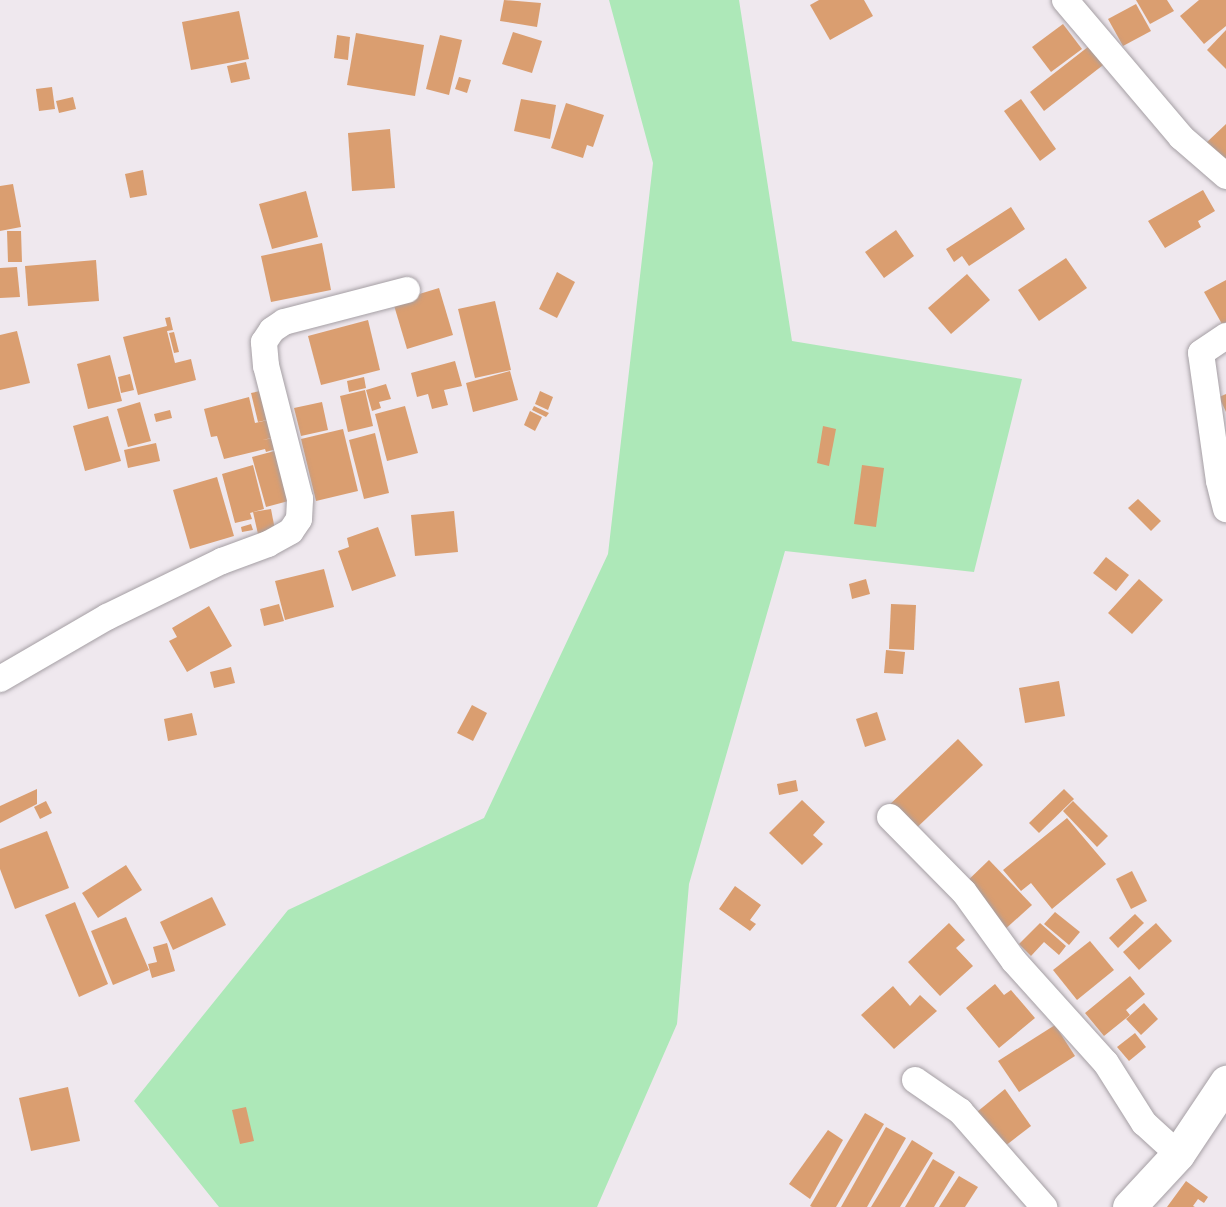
<!DOCTYPE html>
<style>
body{margin:0}
#map{position:relative;width:1226px;height:1207px;overflow:hidden;background:#efe8ee;font-family:Montserrat,sans-serif}
div>[style]{position:absolute}
.green>*{inset:0;background:#ade8b8}
.building>*{inset:0;background:#da9e70}
.roads{filter:drop-shadow(0 0 2px #a59fa4) drop-shadow(0 0 2px #a59fa4)}
.street>*{height:26px;margin:-13px;padding:0 13px;transform-origin:13px;border-radius:13px;background:#fff}
.secondary>*{height:33px;margin:-16.5px;padding:0 16.5px;transform-origin:16.5px;border-radius:16.5px;background:#fff}
span{translate:-50% -50%;white-space:nowrap;text-align:center;line-height:1.15;-webkit-text-stroke:5px #efe8ee;paint-order:stroke}
</style>
<div id="map">
<div class="green">
<div style="clip-path:polygon(609px 0,739px 0,792px 341px,1022px 379px,974px 572px,785px 551px,689px 884px,677px 1024px,597px 1207px,219px 1207px,134px 1101px,288px 910px,484px 818px,608px 554px,653px 163px)"></div>
</div>
<div class="building">
<div style="clip-path:polygon(504px 0,541px 3px,537px 27px,500px 21px)"></div>
<div style="clip-path:polygon(819px 0,864px 0,873px 16px,830px 40px,810px 5px)"></div>
<div style="clip-path:polygon(1136px 0,1167px 0,1174px 11px,1150px 24px)"></div>
<div style="clip-path:polygon(1199px 0,1226px 0,1226px 26px,1204px 44px,1180px 16px)"></div>
<div style="clip-path:polygon(1136px 4px,1151px 31px,1123px 46px,1108px 19px)"></div>
<div style="clip-path:polygon(239px 11px,249px 59px,191px 70px,182px 22px)"></div>
<div style="clip-path:polygon(1063px 24px,1082px 49px,1051px 72px,1032px 47px)"></div>
<div style="clip-path:polygon(1226px 30px,1226px 69px,1207px 50px)"></div>
<div style="clip-path:polygon(513px 32px,542px 41px,532px 73px,502px 64px)"></div>
<div style="clip-path:polygon(356px 33px,424px 45px,415px 96px,347px 85px)"></div>
<div style="clip-path:polygon(337px 35px,350px 37px,348px 60px,334px 58px)"></div>
<div style="clip-path:polygon(440px 35px,462px 40px,449px 95px,426px 89px)"></div>
<div style="clip-path:polygon(1093px 43px,1107px 62px,1044px 111px,1030px 92px)"></div>
<div style="clip-path:polygon(246px 62px,250px 79px,231px 83px,227px 66px)"></div>
<div style="clip-path:polygon(459px 77px,471px 80px,467px 93px,455px 89px)"></div>
<div style="clip-path:polygon(52px 87px,55px 109px,39px 111px,36px 89px)"></div>
<div style="clip-path:polygon(73px 97px,76px 109px,59px 113px,56px 101px)"></div>
<div style="clip-path:polygon(521px 99px,556px 105px,550px 139px,514px 131px)"></div>
<div style="clip-path:polygon(1021px 99px,1056px 149px,1040px 161px,1004px 111px)"></div>
<div style="clip-path:polygon(566px 103px,604px 115px,593px 147px,587px 145px,583px 158px,551px 148px)"></div>
<div style="clip-path:polygon(1226px 124px,1226px 163px,1206px 143px)"></div>
<div style="clip-path:polygon(390px 129px,395px 188px,352px 191px,348px 133px)"></div>
<div style="clip-path:polygon(143px 170px,147px 195px,130px 198px,125px 174px)"></div>
<div style="clip-path:polygon(13px 184px,21px 227px,0 231px,0 186px)"></div>
<div style="clip-path:polygon(1203px 190px,1215px 211px,1198px 221px,1201px 227px,1165px 248px,1148px 221px)"></div>
<div style="clip-path:polygon(306px 191px,318px 237px,272px 249px,259px 204px)"></div>
<div style="clip-path:polygon(1011px 207px,1025px 229px,969px 266px,962px 256px,954px 262px,946px 249px)"></div>
<div style="clip-path:polygon(896px 230px,914px 256px,884px 278px,865px 252px)"></div>
<div style="clip-path:polygon(7px 231px,21px 231px,22px 262px,8px 262px)"></div>
<div style="clip-path:polygon(322px 243px,331px 290px,271px 302px,261px 256px)"></div>
<div style="clip-path:polygon(1066px 258px,1087px 288px,1039px 321px,1018px 290px)"></div>
<div style="clip-path:polygon(96px 260px,99px 301px,28px 306px,25px 266px)"></div>
<div style="clip-path:polygon(17px 267px,20px 297px,0 298px,0 268px)"></div>
<div style="clip-path:polygon(557px 272px,575px 282px,557px 318px,539px 309px)"></div>
<div style="clip-path:polygon(967px 274px,990px 300px,951px 334px,928px 308px)"></div>
<div style="clip-path:polygon(1226px 280px,1226px 322px,1222px 324px,1204px 292px)"></div>
<div style="clip-path:polygon(439px 288px,453px 335px,407px 349px,393px 302px)"></div>
<div style="clip-path:polygon(495px 301px,511px 370px,475px 378px,458px 309px)"></div>
<div style="clip-path:polygon(170px 317px,173px 330px,167px 331px,175px 363px,191px 359px,196px 380px,138px 395px,123px 337px,167px 326px,165px 318px)"></div>
<div style="clip-path:polygon(368px 320px,380px 370px,321px 385px,308px 336px)"></div>
<div style="clip-path:polygon(17px 331px,30px 383px,0 390px,0 335px)"></div>
<div style="clip-path:polygon(174px 332px,179px 352px,174px 353px,169px 333px)"></div>
<div style="clip-path:polygon(110px 355px,122px 401px,88px 409px,77px 364px)"></div>
<div style="clip-path:polygon(455px 361px,462px 386px,444px 390px,448px 405px,432px 409px,428px 394px,417px 397px,411px 373px)"></div>
<div style="clip-path:polygon(510px 371px,518px 400px,473px 412px,466px 383px)"></div>
<div style="clip-path:polygon(130px 374px,134px 390px,121px 393px,118px 377px)"></div>
<div style="clip-path:polygon(364px 377px,366px 388px,349px 392px,347px 381px)"></div>
<div style="clip-path:polygon(386px 384px,391px 399px,379px 402px,381px 408px,372px 411px,366px 390px)"></div>
<div style="clip-path:polygon(265px 390px,271px 419px,258px 422px,251px 393px)"></div>
<div style="clip-path:polygon(365px 390px,373px 426px,348px 432px,340px 396px)"></div>
<div style="clip-path:polygon(540px 391px,553px 397px,548px 410px,535px 404px)"></div>
<div style="clip-path:polygon(1226px 394px,1226px 412px,1219px 397px)"></div>
<div style="clip-path:polygon(249px 397px,255px 423px,272px 419px,276px 437px,262px 440px,274px 438px,276px 449px,266px 452px,265px 449px,224px 459px,217px 436px,211px 437px,204px 409px)"></div>
<div style="clip-path:polygon(140px 402px,151px 441px,128px 447px,117px 409px)"></div>
<div style="clip-path:polygon(322px 402px,328px 430px,301px 436px,294px 408px)"></div>
<div style="clip-path:polygon(405px 406px,418px 453px,387px 461px,375px 414px)"></div>
<div style="clip-path:polygon(534px 406px,549px 413px,546px 417px,532px 410px)"></div>
<div style="clip-path:polygon(170px 410px,172px 418px,156px 422px,154px 414px)"></div>
<div style="clip-path:polygon(530px 411px,542px 417px,535px 431px,524px 425px)"></div>
<div style="clip-path:polygon(108px 416px,121px 461px,85px 471px,73px 426px)"></div>
<div style="clip-path:polygon(823px 426px,836px 429px,829px 466px,817px 463px)"></div>
<div style="clip-path:polygon(343px 429px,358px 491px,316px 501px,301px 439px)"></div>
<div style="clip-path:polygon(375px 433px,389px 493px,364px 499px,349px 440px)"></div>
<div style="clip-path:polygon(156px 443px,160px 461px,128px 468px,124px 450px)"></div>
<div style="clip-path:polygon(282px 449px,296px 499px,266px 507px,252px 457px)"></div>
<div style="clip-path:polygon(253px 465px,264px 509px,250px 513px,252px 519px,235px 523px,222px 474px)"></div>
<div style="clip-path:polygon(862px 465px,884px 468px,876px 527px,854px 524px)"></div>
<div style="clip-path:polygon(217px 477px,234px 536px,190px 549px,173px 490px)"></div>
<div style="clip-path:polygon(1138px 499px,1161px 521px,1151px 531px,1128px 508px)"></div>
<div style="clip-path:polygon(271px 509px,275px 530px,258px 534px,253px 512px)"></div>
<div style="clip-path:polygon(454px 511px,458px 552px,415px 556px,411px 515px)"></div>
<div style="clip-path:polygon(251px 524px,253px 530px,242px 532px,241px 527px)"></div>
<div style="clip-path:polygon(378px 527px,396px 576px,352px 591px,338px 551px,349px 547px,347px 538px)"></div>
<div style="clip-path:polygon(1106px 557px,1129px 575px,1116px 591px,1093px 573px)"></div>
<div style="clip-path:polygon(324px 569px,334px 607px,285px 620px,275px 581px)"></div>
<div style="clip-path:polygon(866px 579px,870px 594px,852px 599px,849px 584px)"></div>
<div style="clip-path:polygon(1139px 579px,1163px 600px,1132px 634px,1108px 613px)"></div>
<div style="clip-path:polygon(279px 604px,284px 621px,264px 626px,260px 609px)"></div>
<div style="clip-path:polygon(891px 604px,916px 605px,914px 650px,889px 649px)"></div>
<div style="clip-path:polygon(209px 606px,232px 646px,187px 672px,169px 641px,177px 637px,172px 628px)"></div>
<div style="clip-path:polygon(886px 650px,905px 652px,903px 674px,884px 673px)"></div>
<div style="clip-path:polygon(231px 667px,235px 683px,214px 688px,210px 672px)"></div>
<div style="clip-path:polygon(1059px 681px,1065px 716px,1025px 723px,1019px 688px)"></div>
<div style="clip-path:polygon(472px 705px,487px 713px,473px 741px,457px 733px)"></div>
<div style="clip-path:polygon(877px 712px,886px 740px,865px 747px,856px 719px)"></div>
<div style="clip-path:polygon(192px 713px,197px 735px,168px 741px,164px 719px)"></div>
<div style="clip-path:polygon(958px 739px,983px 765px,909px 835px,884px 810px)"></div>
<div style="clip-path:polygon(796px 780px,798px 791px,779px 795px,777px 784px)"></div>
<div style="clip-path:polygon(37px 789px,37px 804px,0 823px,0 806px)"></div>
<div style="clip-path:polygon(1064px 789px,1074px 799px,1039px 833px,1029px 823px)"></div>
<div style="clip-path:polygon(802px 800px,825px 822px,813px 835px,823px 844px,802px 865px,769px 833px)"></div>
<div style="clip-path:polygon(46px 801px,52px 813px,40px 819px,34px 807px)"></div>
<div style="clip-path:polygon(1073px 801px,1108px 836px,1097px 847px,1063px 811px)"></div>
<div style="clip-path:polygon(1067px 818px,1106px 864px,1052px 909px,1031px 883px,1021px 891px,1003px 870px)"></div>
<div style="clip-path:polygon(47px 831px,69px 888px,15px 909px,0 869px,0 849px)"></div>
<div style="clip-path:polygon(989px 860px,1032px 905px,1002px 932px,960px 888px)"></div>
<div style="clip-path:polygon(126px 865px,142px 890px,98px 918px,82px 893px)"></div>
<div style="clip-path:polygon(1132px 871px,1147px 901px,1131px 909px,1116px 879px)"></div>
<div style="clip-path:polygon(735px 886px,761px 905px,750px 920px,756px 924px,750px 931px,719px 909px)"></div>
<div style="clip-path:polygon(212px 897px,226px 925px,173px 950px,160px 922px)"></div>
<div style="clip-path:polygon(75px 902px,108px 984px,79px 997px,45px 915px)"></div>
<div style="clip-path:polygon(1055px 912px,1080px 932px,1069px 945px,1044px 924px)"></div>
<div style="clip-path:polygon(1135px 914px,1144px 923px,1118px 948px,1109px 938px)"></div>
<div style="clip-path:polygon(126px 917px,149px 970px,113px 985px,91px 931px)"></div>
<div style="clip-path:polygon(949px 923px,965px 940px,956px 948px,973px 966px,940px 996px,908px 962px)"></div>
<div style="clip-path:polygon(1040px 923px,1066px 946px,1059px 955px,1044px 942px,1031px 956px,1019px 944px)"></div>
<div style="clip-path:polygon(1156px 923px,1172px 941px,1139px 970px,1123px 952px)"></div>
<div style="clip-path:polygon(1090px 941px,1114px 970px,1077px 1000px,1053px 970px)"></div>
<div style="clip-path:polygon(167px 943px,175px 971px,152px 978px,148px 964px,157px 962px,153px 947px)"></div>
<div style="clip-path:polygon(1130px 976px,1145px 994px,1126px 1010px,1130px 1015px,1104px 1036px,1085px 1013px)"></div>
<div style="clip-path:polygon(995px 984px,1004px 995px,1011px 990px,1035px 1018px,999px 1048px,966px 1008px)"></div>
<div style="clip-path:polygon(893px 986px,910px 1006px,920px 995px,937px 1011px,894px 1049px,861px 1015px)"></div>
<div style="clip-path:polygon(1144px 1003px,1158px 1019px,1141px 1035px,1126px 1019px)"></div>
<div style="clip-path:polygon(1055px 1025px,1075px 1056px,1019px 1092px,998px 1061px)"></div>
<div style="clip-path:polygon(1135px 1033px,1146px 1047px,1129px 1061px,1117px 1047px)"></div>
<div style="clip-path:polygon(68px 1087px,80px 1141px,31px 1151px,19px 1098px)"></div>
<div style="clip-path:polygon(1005px 1089px,1031px 1126px,1000px 1150px,972px 1116px)"></div>
<div style="clip-path:polygon(246px 1107px,254px 1141px,240px 1144px,232px 1110px)"></div>
<div style="clip-path:polygon(865px 1113px,884px 1124px,836px 1207px,812px 1207px,810px 1206px)"></div>
<div style="clip-path:polygon(886px 1127px,906px 1138px,867px 1207px,841px 1207px)"></div>
<div style="clip-path:polygon(828px 1130px,843px 1140px,810px 1199px,789px 1184px)"></div>
<div style="clip-path:polygon(912px 1140px,933px 1153px,900px 1207px,871px 1207px)"></div>
<div style="clip-path:polygon(933px 1159px,955px 1172px,934px 1207px,905px 1207px)"></div>
<div style="clip-path:polygon(959px 1176px,978px 1187px,965px 1207px,939px 1207px)"></div>
<div style="clip-path:polygon(1186px 1181px,1208px 1197px,1204px 1203px,1198px 1199px,1193px 1206px,1195px 1207px,1167px 1207px)"></div>
</div>
<div class="roads">
<div class="street">
<div style="left:1065px;top:0;width:180px;rotate:49.7deg"></div>
<div style="left:1181px;top:137px;width:60px;rotate:40.9deg"></div>
<div style="left:1226px;top:336px;width:30px;rotate:146deg"></div>
<div style="left:1201px;top:353px;width:129px;rotate:82deg"></div>
<div style="left:1219px;top:481px;width:29px;rotate:76deg"></div>
<div style="left:0;top:679px;width:124px;rotate:-30.1deg"></div>
<div style="left:107px;top:617px;width:128px;rotate:-26deg"></div>
<div style="left:222px;top:561px;width:49px;rotate:-20.3deg"></div>
<div style="left:268px;top:544px;width:26px;rotate:-29deg"></div>
<div style="left:291px;top:531px;width:14px;rotate:-56deg"></div>
<div style="left:299px;top:519px;width:20px;rotate:-87deg"></div>
<div style="left:300px;top:499px;width:137px;rotate:-104.3deg"></div>
<div style="left:266px;top:366px;width:24px;rotate:-95deg"></div>
<div style="left:264px;top:342px;width:14px;rotate:-56deg"></div>
<div style="left:272px;top:330px;width:14px;rotate:-34deg"></div>
<div style="left:284px;top:322px;width:127px;rotate:-14.6deg"></div>
<div style="left:890px;top:817px;width:105px;rotate:45.4deg"></div>
<div style="left:964px;top:892px;width:85px;rotate:54.1deg"></div>
<div style="left:1014px;top:961px;width:137px;rotate:48deg"></div>
<div style="left:1106px;top:1063px;width:71px;rotate:57.7deg"></div>
<div style="left:1144px;top:1123px;width:46px;rotate:42.4deg"></div>
<div style="left:915px;top:1080px;width:55px;rotate:34.6deg"></div>
<div style="left:960px;top:1111px;width:128px;rotate:48.8deg"></div>
</div>
<div class="secondary">
<div style="left:1129px;top:1207px;width:72px;rotate:-47.2deg"></div>
<div style="left:1178px;top:1154px;width:87px;rotate:-56.3deg"></div>
</div>
</div>
</div>
